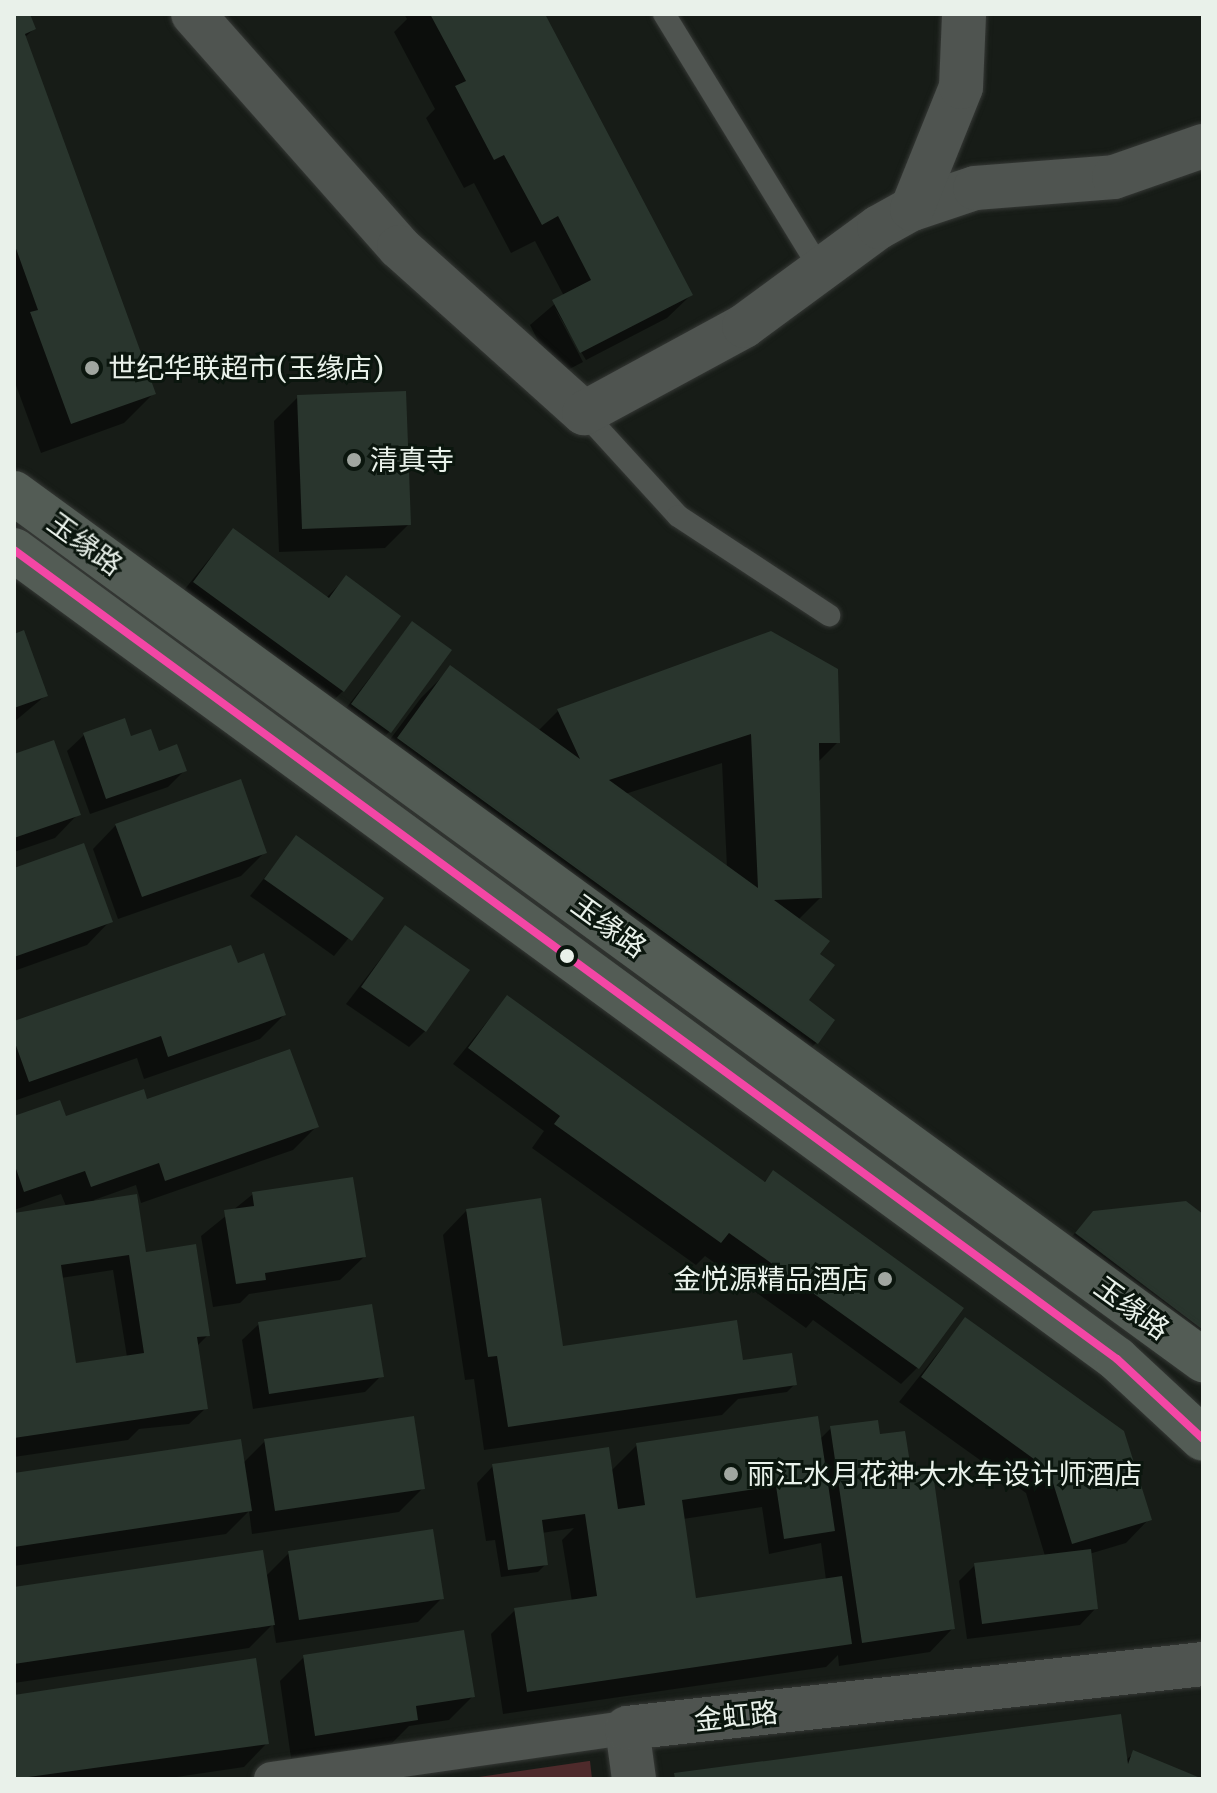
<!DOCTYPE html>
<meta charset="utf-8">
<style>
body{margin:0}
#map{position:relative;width:1217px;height:1793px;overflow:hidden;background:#171c17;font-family:Merriweather,"Noto Sans SC",serif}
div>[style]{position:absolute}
.green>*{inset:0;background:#4e2a2b}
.shadow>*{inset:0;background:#0007}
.building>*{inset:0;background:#29352d}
.roads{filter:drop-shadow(0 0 2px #353835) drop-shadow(0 0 2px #353835)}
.service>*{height:22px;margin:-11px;padding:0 11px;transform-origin:11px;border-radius:11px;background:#4f5450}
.pedestrian>*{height:34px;margin:-17px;padding:0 17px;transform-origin:17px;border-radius:17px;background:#4f5450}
.minor>*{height:44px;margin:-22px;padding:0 22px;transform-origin:22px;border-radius:22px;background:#4f5450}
.primary>*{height:44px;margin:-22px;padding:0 22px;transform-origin:22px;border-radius:22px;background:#535c55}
.bus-1>*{height:8px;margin:-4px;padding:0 4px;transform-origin:4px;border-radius:4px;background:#f346a5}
.dots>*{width:22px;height:22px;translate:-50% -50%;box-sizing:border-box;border:4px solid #0b160e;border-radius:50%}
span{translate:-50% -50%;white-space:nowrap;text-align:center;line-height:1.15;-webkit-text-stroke:6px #0b160e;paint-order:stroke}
.poi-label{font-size:28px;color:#e9f1ea}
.left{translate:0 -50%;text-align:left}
.right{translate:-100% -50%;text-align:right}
.street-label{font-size:28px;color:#e9f1ea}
.frame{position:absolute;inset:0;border:16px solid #e9f1ea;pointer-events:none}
</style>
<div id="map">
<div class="green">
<div style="clip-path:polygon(590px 1761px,592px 1779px,465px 1779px,589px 1761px)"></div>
</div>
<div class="shadow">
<div style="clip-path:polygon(14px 14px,28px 14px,34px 29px,24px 38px,154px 393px,124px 423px,41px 453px,14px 380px)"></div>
<div style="clip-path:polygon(404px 14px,543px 14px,691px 295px,667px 318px,586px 360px,554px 307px,583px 362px,556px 376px,530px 325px,564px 296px,535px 241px,511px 253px,474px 183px,464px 188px,426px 118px,435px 109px,394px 32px,407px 19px)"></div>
<div style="clip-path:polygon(298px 397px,409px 524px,385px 548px,279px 552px,274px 421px)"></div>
<div style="clip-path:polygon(233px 530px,326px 598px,346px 578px,343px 691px,319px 714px,171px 606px)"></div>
<div style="clip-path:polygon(412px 624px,389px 732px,373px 748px,336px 721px)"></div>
<div style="clip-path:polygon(14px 636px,45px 696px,14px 722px)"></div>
<div style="clip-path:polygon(evenodd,451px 668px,538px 731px,558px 711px,838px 742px,817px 763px,820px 898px,798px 920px,817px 954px,806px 1000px,816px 1043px,786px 1073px,368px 769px,421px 698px,451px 668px,722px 763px,727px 868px,625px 794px,722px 763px)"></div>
<div style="clip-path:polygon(84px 735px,130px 739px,184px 771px,168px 787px,90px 814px,67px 751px)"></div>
<div style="clip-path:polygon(14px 756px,78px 814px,55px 838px,14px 852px)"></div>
<div style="clip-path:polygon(116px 825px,265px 852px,241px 876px,118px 919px,93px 849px)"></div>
<div style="clip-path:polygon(296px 838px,381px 898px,334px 956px,250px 896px)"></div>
<div style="clip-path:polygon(14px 870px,110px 921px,87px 945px,14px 971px)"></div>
<div style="clip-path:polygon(405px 927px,425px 1031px,409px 1047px,346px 1004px)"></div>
<div style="clip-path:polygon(237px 965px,284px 1015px,260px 1039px,144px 1079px,137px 1058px,14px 1101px,14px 1023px)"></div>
<div style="clip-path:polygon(507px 997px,763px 1183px,773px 1173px,961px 1308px,917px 1368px,901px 1384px,813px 1320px,806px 1328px,705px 1256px,696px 1265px,532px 1148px,544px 1131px,453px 1064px)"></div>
<div style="clip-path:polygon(evenodd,146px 1101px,316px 1127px,293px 1150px,141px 1203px,136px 1185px,94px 1200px,144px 1254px,208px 1335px,196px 1347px,206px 1408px,189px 1424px,139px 1429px,128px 1440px,14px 1457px,14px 1214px,66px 1206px,61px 1194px,14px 1210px,14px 1118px,65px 1119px,146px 1101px,113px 1270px,127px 1357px,70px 1366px,61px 1278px,113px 1270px)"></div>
<div style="clip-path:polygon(253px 1194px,364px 1257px,340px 1280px,249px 1294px,240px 1303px,213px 1307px,201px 1236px)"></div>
<div style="clip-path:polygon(466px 1211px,562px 1348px,741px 1364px,795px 1384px,787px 1392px,738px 1399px,722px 1415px,484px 1450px,474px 1379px,465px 1380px,443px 1235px)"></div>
<div style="clip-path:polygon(1093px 1213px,1203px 1216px,1203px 1383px,1047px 1264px)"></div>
<div style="clip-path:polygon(965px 1319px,1149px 1519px,1126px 1543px,1089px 1554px,1096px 1608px,1080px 1625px,967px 1639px,959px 1581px,975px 1565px,1045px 1556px,1026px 1493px,899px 1402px)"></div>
<div style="clip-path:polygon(259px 1324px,381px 1376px,365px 1392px,253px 1409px,242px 1340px)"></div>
<div style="clip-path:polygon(evenodd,831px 1428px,878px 1437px,910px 1478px,953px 1628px,930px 1652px,839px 1666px,838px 1655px,826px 1667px,503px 1714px,491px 1634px,515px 1610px,572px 1602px,562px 1540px,574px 1528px,542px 1533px,546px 1564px,538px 1572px,501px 1577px,495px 1540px,486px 1541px,477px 1483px,493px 1466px,611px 1471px,637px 1445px,819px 1440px,831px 1428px,762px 1507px,769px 1554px,821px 1543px,826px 1580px,695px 1600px,683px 1519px,762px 1507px)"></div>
<div style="clip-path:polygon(265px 1441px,423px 1488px,399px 1512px,252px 1534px,249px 1511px,226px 1534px,14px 1566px,14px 1475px,243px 1463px)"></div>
<div style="clip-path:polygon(289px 1553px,442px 1598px,418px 1622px,276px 1643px,273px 1624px,249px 1648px,14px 1683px,14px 1589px,265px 1577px)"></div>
<div style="clip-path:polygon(304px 1657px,473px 1696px,449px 1720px,409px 1726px,392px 1743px,291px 1758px,280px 1681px)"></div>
<div style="clip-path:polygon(14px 1697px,267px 1743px,244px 1767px,163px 1779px,14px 1779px)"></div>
<div style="clip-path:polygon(1134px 1753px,1203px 1779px,671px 1779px,1125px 1761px)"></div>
</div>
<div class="building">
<div style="clip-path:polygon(14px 14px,30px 14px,36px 29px,25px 34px,156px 394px,71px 424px,30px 312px,38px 310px,14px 243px)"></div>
<div style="clip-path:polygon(430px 14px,545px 14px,693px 295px,580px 353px,552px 300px,591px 280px,558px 216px,542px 225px,504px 155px,494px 160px,455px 86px,466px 81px)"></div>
<div style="clip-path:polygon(406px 391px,411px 525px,302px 529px,297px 395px)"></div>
<div style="clip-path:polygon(233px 528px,329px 598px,346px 575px,401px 616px,344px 692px,193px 582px)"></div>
<div style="clip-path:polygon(412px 621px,452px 650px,391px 733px,351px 704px)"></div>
<div style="clip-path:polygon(24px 630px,48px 696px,14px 708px,14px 634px)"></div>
<div style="clip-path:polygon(evenodd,771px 631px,838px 669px,840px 743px,819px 743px,822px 898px,774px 900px,830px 941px,820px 954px,835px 965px,809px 1000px,835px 1020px,818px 1044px,397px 738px,450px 665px,580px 759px,557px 709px,771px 631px,751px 734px,758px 888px,609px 780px,751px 734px)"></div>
<div style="clip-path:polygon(125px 718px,131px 736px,151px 729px,159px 751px,177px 744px,187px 771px,106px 799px,83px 733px)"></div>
<div style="clip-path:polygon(54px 740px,81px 815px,14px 838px,14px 754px)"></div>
<div style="clip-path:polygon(241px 779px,267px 853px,142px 897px,115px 824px)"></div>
<div style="clip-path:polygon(296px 835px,384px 898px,352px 941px,264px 879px)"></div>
<div style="clip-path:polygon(84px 843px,113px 922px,14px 957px,14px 868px)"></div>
<div style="clip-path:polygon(405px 925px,470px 970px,426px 1032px,361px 987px)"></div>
<div style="clip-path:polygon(231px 945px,238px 963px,264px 953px,286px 1015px,168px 1057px,161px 1036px,29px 1082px,14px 1040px,14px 1021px)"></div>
<div style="clip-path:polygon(507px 995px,765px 1182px,773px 1170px,964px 1308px,919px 1369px,729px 1233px,721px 1243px,554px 1124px,560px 1116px,468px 1048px)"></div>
<div style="clip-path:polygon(290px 1049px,319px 1127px,165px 1181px,159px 1163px,91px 1187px,85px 1171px,24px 1192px,14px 1163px,14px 1116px,60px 1100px,66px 1116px,144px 1089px,147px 1099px)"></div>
<div style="clip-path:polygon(353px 1177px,366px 1257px,265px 1273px,266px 1280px,236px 1284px,224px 1210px,254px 1206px,252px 1192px)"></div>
<div style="clip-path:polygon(evenodd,137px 1194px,146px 1252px,196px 1244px,210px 1336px,197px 1337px,208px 1409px,14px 1438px,14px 1213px,137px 1194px,129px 1255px,144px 1353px,76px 1363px,61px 1265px,129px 1255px)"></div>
<div style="clip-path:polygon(541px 1198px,563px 1346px,737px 1320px,743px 1360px,792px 1353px,797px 1385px,508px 1427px,497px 1356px,488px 1357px,466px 1209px)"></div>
<div style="clip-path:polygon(1186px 1201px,1203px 1214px,1203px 1330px,1075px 1233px,1093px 1211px)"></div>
<div style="clip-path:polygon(372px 1304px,384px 1377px,269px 1394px,258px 1322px)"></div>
<div style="clip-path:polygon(965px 1317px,1124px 1431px,1152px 1520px,1072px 1544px,1049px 1470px,921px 1377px)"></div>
<div style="clip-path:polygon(414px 1416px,425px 1489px,275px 1511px,264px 1439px)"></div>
<div style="clip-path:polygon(818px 1416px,835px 1531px,784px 1539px,776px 1486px,682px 1500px,696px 1598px,842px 1576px,852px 1644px,527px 1692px,514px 1608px,597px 1596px,585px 1514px,542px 1520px,548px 1565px,508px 1570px,492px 1464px,609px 1447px,618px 1509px,645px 1505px,636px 1443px)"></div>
<div style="clip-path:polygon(878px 1420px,880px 1434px,905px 1431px,912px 1476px,933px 1473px,955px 1629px,862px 1643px,830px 1426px)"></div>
<div style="clip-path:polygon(241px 1439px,252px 1511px,14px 1547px,14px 1473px)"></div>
<div style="clip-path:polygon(433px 1529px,444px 1599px,299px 1620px,288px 1551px)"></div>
<div style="clip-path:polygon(1091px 1549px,1098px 1609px,982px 1624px,974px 1563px)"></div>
<div style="clip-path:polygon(263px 1550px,275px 1625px,14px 1664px,14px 1587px)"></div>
<div style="clip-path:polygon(464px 1630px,475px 1697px,416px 1706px,418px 1720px,315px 1736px,303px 1655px)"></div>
<div style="clip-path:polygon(256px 1658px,269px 1744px,14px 1779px,14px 1695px)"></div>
<div style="clip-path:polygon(1121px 1714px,1128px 1764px,1133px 1750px,1203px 1779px,675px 1779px,674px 1773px)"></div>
</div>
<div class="roads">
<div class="service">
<div style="left:664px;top:14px;width:300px;rotate:58.5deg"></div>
<div style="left:584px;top:413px;width:139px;rotate:47.6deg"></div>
<div style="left:678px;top:516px;width:181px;rotate:33.3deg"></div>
</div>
<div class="pedestrian">
<div style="left:271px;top:1779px;width:360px;rotate:-8.2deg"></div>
</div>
<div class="minor">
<div style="left:193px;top:14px;width:311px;rotate:48.5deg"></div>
<div style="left:399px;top:247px;width:249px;rotate:41.9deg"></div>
<div style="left:584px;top:413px;width:182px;rotate:-28.5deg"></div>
<div style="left:744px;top:326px;width:167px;rotate:-36.3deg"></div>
<div style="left:879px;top:227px;width:38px;rotate:-29deg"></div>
<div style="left:912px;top:209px;width:66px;rotate:-18.4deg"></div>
<div style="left:975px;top:188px;width:139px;rotate:-4.5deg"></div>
<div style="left:1114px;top:177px;width:94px;rotate:-19.2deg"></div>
<div style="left:912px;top:209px;width:131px;rotate:-68.1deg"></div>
<div style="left:961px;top:87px;width:73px;rotate:-87.6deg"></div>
<div style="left:634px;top:1779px;width:51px;rotate:-97.8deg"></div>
<div style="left:627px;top:1728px;width:580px;rotate:-6.34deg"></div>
</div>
<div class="primary">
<div style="left:14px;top:493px;width:1472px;rotate:36.1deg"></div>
<div style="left:14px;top:550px;width:1368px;rotate:36.26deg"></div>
<div style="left:1117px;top:1359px;width:117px;rotate:42.9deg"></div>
</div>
</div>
<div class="bus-1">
<div style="left:14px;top:550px;width:1368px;rotate:36.26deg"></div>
<div style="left:1117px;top:1359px;width:117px;rotate:42.9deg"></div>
</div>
<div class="dots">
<div style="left:92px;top:368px;background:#a0a6a0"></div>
<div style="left:354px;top:460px;background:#a0a6a0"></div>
<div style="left:567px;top:956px;background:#e9f1ea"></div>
<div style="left:885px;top:1279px;background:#a0a6a0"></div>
<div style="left:731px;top:1474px;background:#a0a6a0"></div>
</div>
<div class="poi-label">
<span class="left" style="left:108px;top:368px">世纪华联超市(玉缘店)</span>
<span class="left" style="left:370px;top:460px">清真寺</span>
<span class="right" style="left:869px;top:1279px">金悦源精品酒店</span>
<span class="left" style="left:747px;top:1474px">丽江水月花神·大水车设计师酒店</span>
</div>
<div class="street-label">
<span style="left:85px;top:544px;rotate:36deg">玉缘路</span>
<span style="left:609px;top:926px;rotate:36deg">玉缘路</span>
<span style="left:1132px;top:1308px;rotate:36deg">玉缘路</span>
<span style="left:736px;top:1716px;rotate:-6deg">金虹路</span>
</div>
<div class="frame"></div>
</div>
